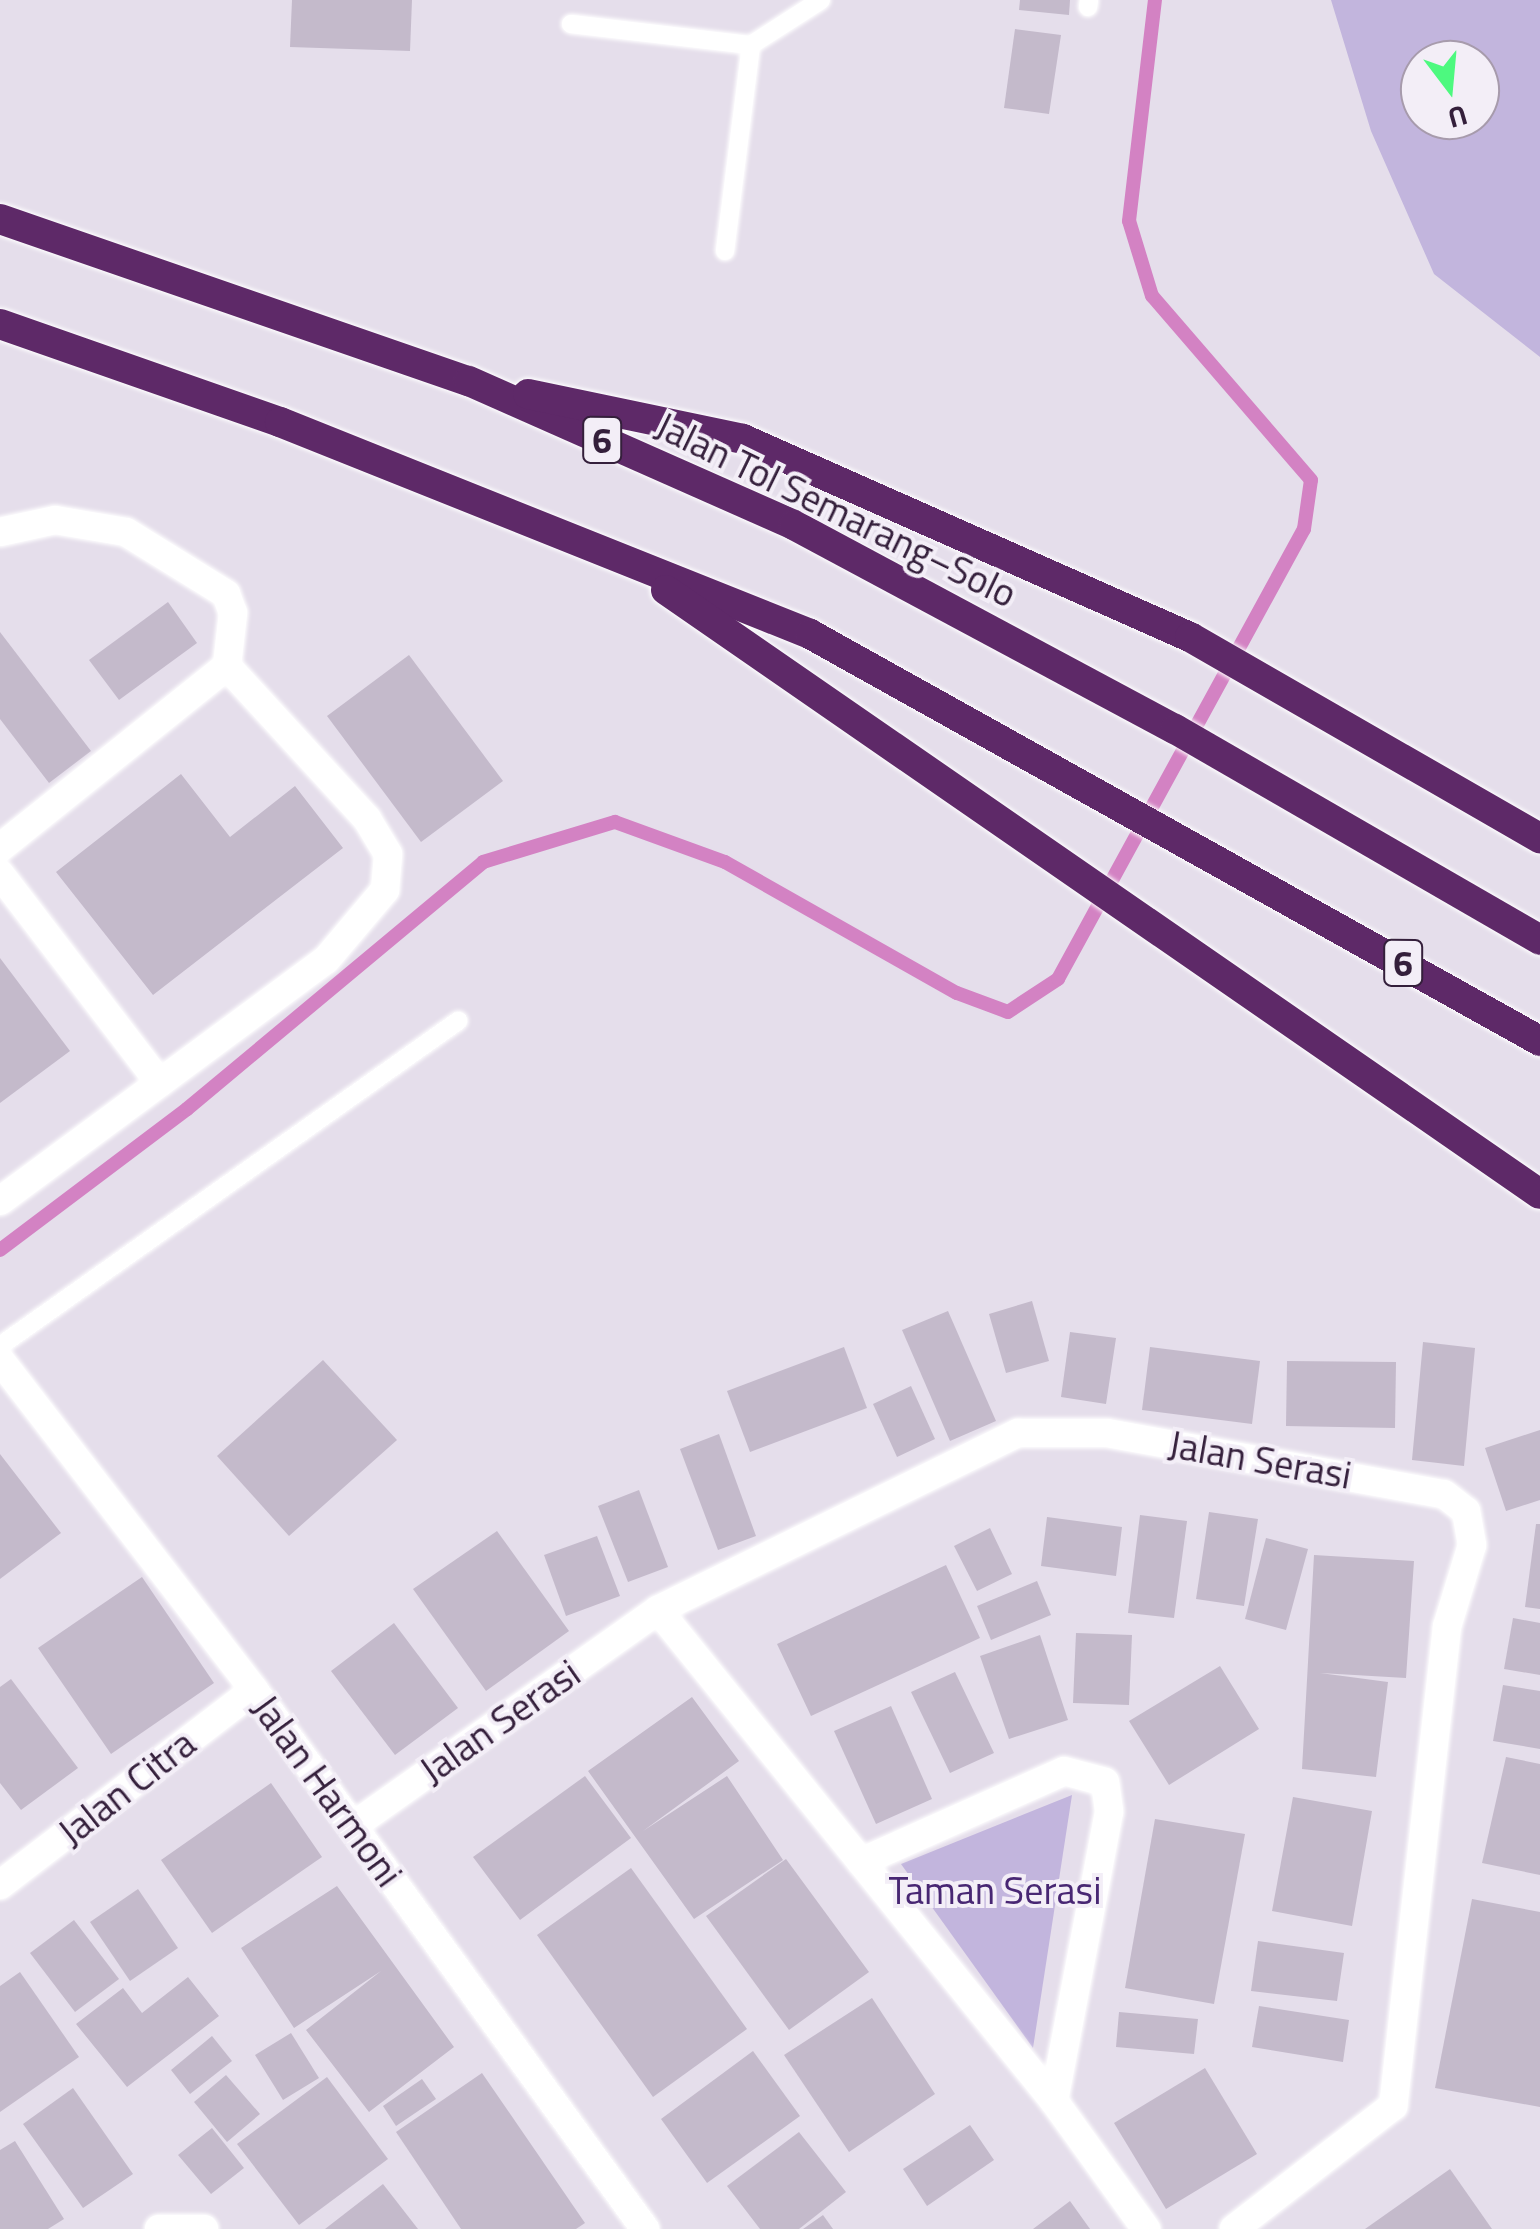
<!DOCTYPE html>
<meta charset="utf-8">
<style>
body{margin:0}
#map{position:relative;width:1540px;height:2229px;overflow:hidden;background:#e5deeb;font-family:"Titillium Web",sans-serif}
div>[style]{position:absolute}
.green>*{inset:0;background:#c2b5dd}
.stream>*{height:14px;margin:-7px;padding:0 7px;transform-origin:7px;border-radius:7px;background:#d382c3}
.building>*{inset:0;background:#c4bacb}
.roads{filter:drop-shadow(0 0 2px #fff) drop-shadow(0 0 2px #fff)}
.service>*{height:18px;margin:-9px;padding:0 9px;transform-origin:9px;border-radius:9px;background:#fff}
.minor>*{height:28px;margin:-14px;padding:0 14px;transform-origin:14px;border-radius:14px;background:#fff}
.motorway>*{height:30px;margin:-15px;padding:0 15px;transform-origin:15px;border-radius:15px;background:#5e2968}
span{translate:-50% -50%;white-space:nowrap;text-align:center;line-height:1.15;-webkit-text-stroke:8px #f3eef7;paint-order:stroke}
.shield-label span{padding:2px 8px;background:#f3eef7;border:2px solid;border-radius:8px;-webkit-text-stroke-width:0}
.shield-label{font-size:35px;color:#341f3b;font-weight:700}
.street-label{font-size:38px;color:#341f3b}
.park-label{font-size:38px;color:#482773}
.north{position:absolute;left:1400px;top:40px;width:100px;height:100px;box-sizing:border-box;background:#f3eef7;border:2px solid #a79bac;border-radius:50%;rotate:164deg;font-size:28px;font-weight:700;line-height:40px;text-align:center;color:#341f3b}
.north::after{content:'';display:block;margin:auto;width:35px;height:45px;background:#4df97f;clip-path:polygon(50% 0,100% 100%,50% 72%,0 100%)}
</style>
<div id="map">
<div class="green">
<div style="clip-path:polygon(evenodd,1331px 0,1540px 0,1540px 357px,1434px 274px,1371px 131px,1331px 0,1480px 60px,1480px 120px,1420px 120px,1420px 60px,1480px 60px)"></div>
<div style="clip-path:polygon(1072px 1795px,1033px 2048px,901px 1864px)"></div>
</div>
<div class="stream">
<div style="left:0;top:1250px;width:234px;rotate:-37deg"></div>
<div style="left:187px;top:1109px;width:386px;rotate:-39.8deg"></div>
<div style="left:483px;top:862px;width:138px;rotate:-16.9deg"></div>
<div style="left:615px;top:822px;width:117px;rotate:20deg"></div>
<div style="left:725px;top:862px;width:266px;rotate:29.5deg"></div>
<div style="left:957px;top:993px;width:54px;rotate:20.4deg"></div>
<div style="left:1008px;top:1012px;width:60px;rotate:-33.4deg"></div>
<div style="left:1058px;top:979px;width:513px;rotate:-61.34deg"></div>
<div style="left:1304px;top:529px;width:49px;rotate:-81.9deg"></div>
<div style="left:1311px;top:480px;width:243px;rotate:-130.8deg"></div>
<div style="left:1152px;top:296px;width:78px;rotate:-107deg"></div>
<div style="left:1129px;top:221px;width:223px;rotate:-83.3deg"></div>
</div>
<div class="building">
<div style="clip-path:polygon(292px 0,412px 0,410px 51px,290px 47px)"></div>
<div style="clip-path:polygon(1020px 0,1070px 0,1069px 15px,1019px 10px)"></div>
<div style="clip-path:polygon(1015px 29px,1061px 35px,1049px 114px,1004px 108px)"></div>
<div style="clip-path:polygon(168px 602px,197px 643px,119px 700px,89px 660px)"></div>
<div style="clip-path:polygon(0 632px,91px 751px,49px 783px,0 719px)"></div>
<div style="clip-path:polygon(409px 655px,503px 781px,421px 842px,327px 716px)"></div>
<div style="clip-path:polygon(181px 774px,230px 837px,295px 786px,343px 848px,153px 995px,56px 872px)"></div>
<div style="clip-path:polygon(0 958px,70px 1051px,0 1103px)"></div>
<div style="clip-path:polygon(1032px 1301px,1049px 1361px,1006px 1373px,989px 1314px)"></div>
<div style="clip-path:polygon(948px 1311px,996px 1421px,950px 1441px,902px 1330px)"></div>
<div style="clip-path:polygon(1070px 1332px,1116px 1338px,1106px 1404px,1061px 1397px)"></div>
<div style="clip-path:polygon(1423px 1342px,1475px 1348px,1464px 1466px,1412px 1460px)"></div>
<div style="clip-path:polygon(844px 1347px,867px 1408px,750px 1452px,727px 1391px)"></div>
<div style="clip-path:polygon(1150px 1347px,1260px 1361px,1252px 1424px,1142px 1410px)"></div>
<div style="clip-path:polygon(323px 1360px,397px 1440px,289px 1536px,217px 1456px)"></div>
<div style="clip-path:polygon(1287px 1361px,1396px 1362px,1395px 1428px,1286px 1426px)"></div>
<div style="clip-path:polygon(911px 1386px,935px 1439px,897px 1457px,873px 1404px)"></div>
<div style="clip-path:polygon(1540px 1430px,1540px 1500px,1506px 1511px,1485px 1448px)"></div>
<div style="clip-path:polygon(719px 1434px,756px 1536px,718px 1550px,680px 1449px)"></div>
<div style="clip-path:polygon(0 1454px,61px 1533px,0 1579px)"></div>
<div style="clip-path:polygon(639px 1490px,668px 1567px,628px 1582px,598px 1506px)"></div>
<div style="clip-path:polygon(1209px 1512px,1258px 1519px,1244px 1606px,1196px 1599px)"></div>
<div style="clip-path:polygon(1140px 1515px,1187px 1521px,1174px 1618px,1128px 1613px)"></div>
<div style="clip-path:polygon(1047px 1517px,1122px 1527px,1116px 1576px,1041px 1566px)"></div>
<div style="clip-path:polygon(1536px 1524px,1540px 1524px,1540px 1609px,1525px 1607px)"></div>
<div style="clip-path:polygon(990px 1528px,1012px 1574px,977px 1591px,954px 1546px)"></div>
<div style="clip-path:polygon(497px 1531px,569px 1631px,486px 1691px,413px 1589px)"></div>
<div style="clip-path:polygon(597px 1536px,620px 1596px,566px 1616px,544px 1555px)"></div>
<div style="clip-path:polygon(1266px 1538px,1308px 1549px,1286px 1630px,1245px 1619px)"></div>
<div style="clip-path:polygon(1314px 1555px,1414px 1561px,1406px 1678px,1320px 1673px,1388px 1682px,1376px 1777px,1302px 1769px)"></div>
<div style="clip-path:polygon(946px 1565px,980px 1638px,811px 1716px,777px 1644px)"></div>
<div style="clip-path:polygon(142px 1577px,214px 1683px,111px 1754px,38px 1648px)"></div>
<div style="clip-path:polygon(1037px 1581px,1051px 1615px,991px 1640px,977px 1606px)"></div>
<div style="clip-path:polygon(1513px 1618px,1540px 1623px,1540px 1675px,1504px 1669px)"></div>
<div style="clip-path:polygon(394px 1623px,458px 1708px,395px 1755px,331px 1671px)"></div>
<div style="clip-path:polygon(1076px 1633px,1132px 1635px,1129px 1705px,1073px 1703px)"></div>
<div style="clip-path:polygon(1040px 1635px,1068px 1720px,1009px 1739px,980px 1656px)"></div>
<div style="clip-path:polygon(1220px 1666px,1259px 1729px,1169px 1785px,1129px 1721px)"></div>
<div style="clip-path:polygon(955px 1672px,994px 1753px,950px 1773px,911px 1692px)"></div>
<div style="clip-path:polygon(11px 1679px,78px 1768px,21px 1810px,0 1783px,0 1687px)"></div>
<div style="clip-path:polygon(1503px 1685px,1540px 1691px,1540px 1749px,1493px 1741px)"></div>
<div style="clip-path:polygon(692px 1697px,739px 1761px,643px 1831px,727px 1776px,783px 1860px,694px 1919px,588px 1771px)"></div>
<div style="clip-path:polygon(891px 1706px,932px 1799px,876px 1824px,834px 1731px)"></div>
<div style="clip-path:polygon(1506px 1757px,1540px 1764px,1540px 1875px,1482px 1863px)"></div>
<div style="clip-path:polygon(585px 1776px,631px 1838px,520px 1920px,473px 1857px)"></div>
<div style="clip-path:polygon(271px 1783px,322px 1857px,212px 1933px,161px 1860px)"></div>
<div style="clip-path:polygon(1293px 1797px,1372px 1811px,1352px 1926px,1272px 1911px)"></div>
<div style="clip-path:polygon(1155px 1819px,1245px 1834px,1214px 2004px,1125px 1988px)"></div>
<div style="clip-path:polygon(786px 1859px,869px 1972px,789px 2030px,706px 1916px)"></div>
<div style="clip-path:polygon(631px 1868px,747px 2029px,653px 2097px,537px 1935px)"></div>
<div style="clip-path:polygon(337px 1886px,454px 2047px,369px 2112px,306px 2030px,381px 1971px,294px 2028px,241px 1948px)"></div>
<div style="clip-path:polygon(138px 1889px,178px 1948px,130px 1981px,90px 1922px)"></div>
<div style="clip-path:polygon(1472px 1899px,1540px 1912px,1540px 2107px,1435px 2088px)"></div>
<div style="clip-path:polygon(74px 1920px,119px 1979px,75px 2012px,30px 1953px)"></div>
<div style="clip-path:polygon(1258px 1941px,1344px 1953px,1337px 2001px,1251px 1991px)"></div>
<div style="clip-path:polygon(20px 1972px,79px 2057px,0 2112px,0 1986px)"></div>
<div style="clip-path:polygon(188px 1977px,219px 2016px,127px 2087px,76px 2024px,123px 1988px,142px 2013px)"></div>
<div style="clip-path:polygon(872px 1998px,935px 2094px,849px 2152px,784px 2055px)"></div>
<div style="clip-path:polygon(1259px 2006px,1349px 2020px,1343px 2062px,1252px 2047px)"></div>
<div style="clip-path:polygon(1119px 2012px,1198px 2019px,1194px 2054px,1116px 2047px)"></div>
<div style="clip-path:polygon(291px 2033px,319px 2078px,283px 2100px,255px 2055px)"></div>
<div style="clip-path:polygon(212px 2036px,232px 2061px,190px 2094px,171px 2070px)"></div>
<div style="clip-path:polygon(753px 2051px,800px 2116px,707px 2183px,661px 2119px)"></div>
<div style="clip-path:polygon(1205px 2068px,1257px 2154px,1166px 2209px,1114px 2123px)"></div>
<div style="clip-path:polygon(482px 2073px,585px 2223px,576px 2229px,461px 2229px,396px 2132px)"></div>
<div style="clip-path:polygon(226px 2075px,260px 2114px,227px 2142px,194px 2102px)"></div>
<div style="clip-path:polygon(327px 2077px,388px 2159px,299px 2225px,237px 2144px)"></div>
<div style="clip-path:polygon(422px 2079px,436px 2099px,396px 2126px,383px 2106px)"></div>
<div style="clip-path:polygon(73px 2088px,133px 2174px,83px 2208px,23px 2124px)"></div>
<div style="clip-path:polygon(970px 2125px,994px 2160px,927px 2206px,903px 2169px)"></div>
<div style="clip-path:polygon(212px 2128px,244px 2168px,211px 2194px,178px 2155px)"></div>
<div style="clip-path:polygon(799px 2132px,846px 2192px,799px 2229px,760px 2229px,727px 2186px)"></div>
<div style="clip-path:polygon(15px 2141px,64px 2219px,48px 2229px,0 2229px,0 2150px)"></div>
<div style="clip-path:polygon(1450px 2169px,1492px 2229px,1365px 2229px)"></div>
<div style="clip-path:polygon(383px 2184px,418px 2229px,325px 2229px)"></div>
<div style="clip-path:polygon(1070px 2201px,1090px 2229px,1033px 2229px)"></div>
<div style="clip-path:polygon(823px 2215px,833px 2229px,803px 2229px)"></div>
</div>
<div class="roads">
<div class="service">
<div style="left:1088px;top:7px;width:7px;rotate:-82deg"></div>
<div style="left:571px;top:24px;width:181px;rotate:6.7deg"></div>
<div style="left:751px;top:45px;width:83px;rotate:-32.7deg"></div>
<div style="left:725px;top:251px;width:208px;rotate:-82.8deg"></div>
<div style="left:0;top:1346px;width:562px;rotate:-35.36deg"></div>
</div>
<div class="minor">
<div style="left:0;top:532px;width:56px;rotate:-12.3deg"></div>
<div style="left:55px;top:520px;width:72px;rotate:9.6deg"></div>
<div style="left:126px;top:532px;width:118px;rotate:31.8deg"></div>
<div style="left:226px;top:594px;width:20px;rotate:70deg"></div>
<div style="left:233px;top:613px;width:53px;rotate:96.5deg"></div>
<div style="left:227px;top:666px;width:291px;rotate:141.3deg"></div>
<div style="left:0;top:874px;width:263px;rotate:52.6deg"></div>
<div style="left:0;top:1201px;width:405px;rotate:-36.5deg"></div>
<div style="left:326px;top:960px;width:92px;rotate:-49.9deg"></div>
<div style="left:385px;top:890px;width:36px;rotate:-85deg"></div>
<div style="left:388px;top:854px;width:41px;rotate:-121deg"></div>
<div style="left:367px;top:819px;width:207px;rotate:-132.5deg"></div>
<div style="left:0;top:1360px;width:416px;rotate:52.4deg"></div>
<div style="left:254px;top:1690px;width:666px;rotate:54.04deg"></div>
<div style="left:658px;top:1610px;width:631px;rotate:51.11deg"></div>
<div style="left:1054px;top:2101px;width:158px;rotate:54.3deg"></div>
<div style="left:353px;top:1826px;width:374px;rotate:-35.3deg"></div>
<div style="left:658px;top:1610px;width:401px;rotate:-26.2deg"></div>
<div style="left:1018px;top:1433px;width:89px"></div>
<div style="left:1107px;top:1433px;width:342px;rotate:10.3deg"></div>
<div style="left:1444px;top:1494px;width:28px;rotate:38deg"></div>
<div style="left:1466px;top:1511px;width:35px;rotate:80deg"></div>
<div style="left:1472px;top:1545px;width:86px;rotate:107deg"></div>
<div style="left:1447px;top:1627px;width:482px;rotate:96.4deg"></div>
<div style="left:1393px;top:2106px;width:201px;rotate:142.3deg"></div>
<div style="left:861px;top:1862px;width:222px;rotate:-24.1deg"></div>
<div style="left:1064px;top:1771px;width:42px;rotate:15deg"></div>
<div style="left:1105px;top:1782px;width:30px;rotate:82deg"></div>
<div style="left:1109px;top:1812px;width:294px;rotate:100.8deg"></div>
<div style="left:0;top:1885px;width:320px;rotate:-37.5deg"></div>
<div style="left:159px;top:2229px;width:45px"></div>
</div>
<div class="motorway">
<div style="left:0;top:219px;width:496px;rotate:19.1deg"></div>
<div style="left:469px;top:381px;width:355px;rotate:23.9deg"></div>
<div style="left:794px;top:525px;width:432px;rotate:28.2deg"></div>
<div style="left:1175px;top:729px;width:422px;rotate:30deg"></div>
<div style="left:0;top:324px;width:297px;rotate:19.3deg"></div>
<div style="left:280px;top:422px;width:571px;rotate:21.8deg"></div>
<div style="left:810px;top:634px;width:836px;rotate:29.14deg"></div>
<div style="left:528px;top:394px;width:220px;rotate:11.8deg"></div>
<div style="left:743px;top:439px;width:489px;rotate:23.9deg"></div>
<div style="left:1190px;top:637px;width:404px;rotate:29.9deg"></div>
<div style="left:666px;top:590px;width:1062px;rotate:34.65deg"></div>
</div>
</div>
<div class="shield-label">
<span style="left:602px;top:440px">6</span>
<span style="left:1403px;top:963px">6</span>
</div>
<div class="street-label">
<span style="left:836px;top:510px;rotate:26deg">Jalan Tol Semarang–Solo</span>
<span style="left:1260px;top:1460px;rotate:10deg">Jalan Serasi</span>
<span style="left:500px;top:1722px;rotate:-35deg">Jalan Serasi</span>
<span style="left:127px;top:1788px;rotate:-38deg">Jalan Citra</span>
<span style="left:327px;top:1791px;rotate:54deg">Jalan Harmoni</span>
</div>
<div class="park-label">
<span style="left:995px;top:1891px">Taman Serasi</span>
</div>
<div class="north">U</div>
</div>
